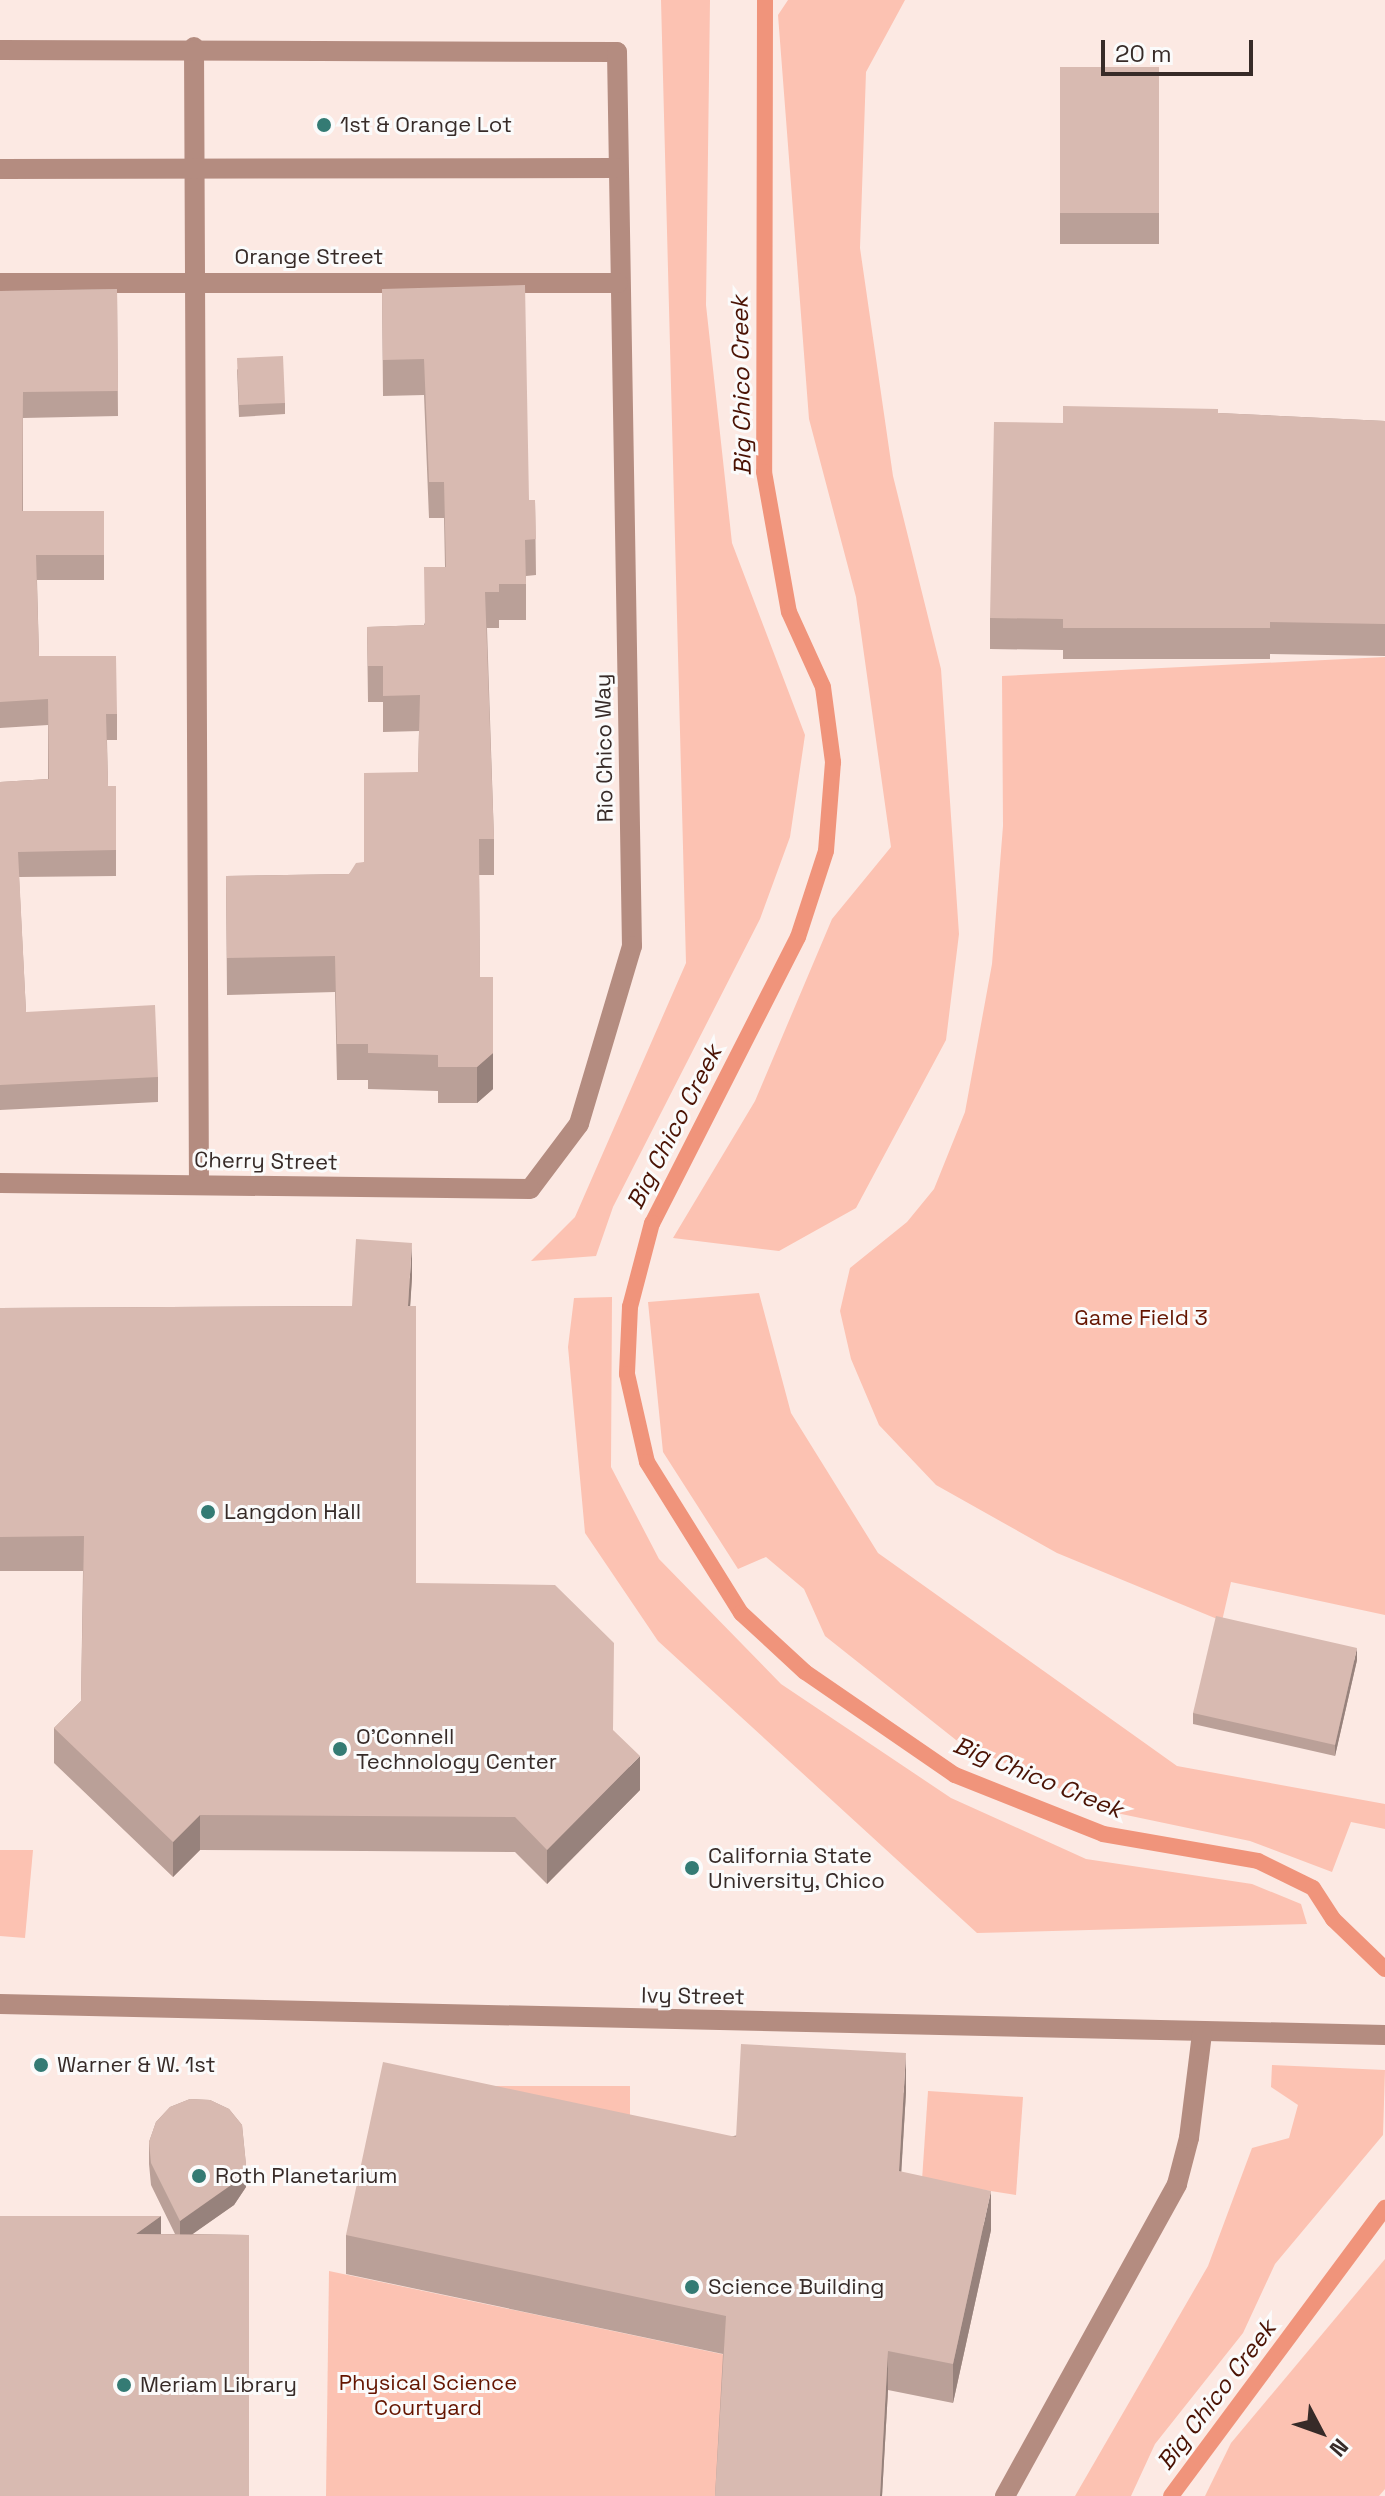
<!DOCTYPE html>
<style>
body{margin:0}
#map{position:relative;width:1385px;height:2496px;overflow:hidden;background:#fce9e3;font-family:"Space Grotesk",sans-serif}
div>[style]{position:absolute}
.green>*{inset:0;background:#fcc2b2}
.stream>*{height:16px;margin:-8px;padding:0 8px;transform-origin:8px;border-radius:8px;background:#f0947b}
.minor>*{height:20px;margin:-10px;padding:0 10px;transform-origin:10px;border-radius:10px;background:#b48c80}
.wall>*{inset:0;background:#baa098}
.shaded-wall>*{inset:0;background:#97827c}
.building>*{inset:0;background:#d8bab1}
.dots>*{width:22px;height:22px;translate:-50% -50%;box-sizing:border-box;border:4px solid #fbfbfb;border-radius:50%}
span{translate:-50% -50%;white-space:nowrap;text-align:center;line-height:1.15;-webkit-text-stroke:6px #fbfbfb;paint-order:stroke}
.poi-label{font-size:22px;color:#372b28}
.left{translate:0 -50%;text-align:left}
.street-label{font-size:22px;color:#372b28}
.park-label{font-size:22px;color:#651500}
.water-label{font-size:24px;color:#4b1304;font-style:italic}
.north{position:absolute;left:1281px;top:2392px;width:80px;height:80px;-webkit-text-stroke:6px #fbfbfb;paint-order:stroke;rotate:131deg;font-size:22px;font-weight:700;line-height:32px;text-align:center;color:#372b28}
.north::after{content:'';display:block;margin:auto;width:28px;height:36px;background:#372b28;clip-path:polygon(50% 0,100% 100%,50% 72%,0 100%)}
.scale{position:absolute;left:1101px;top:40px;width:152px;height:36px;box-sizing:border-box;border:4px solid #372b28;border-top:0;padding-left:10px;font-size:24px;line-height:28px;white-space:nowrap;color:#372b28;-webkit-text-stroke:6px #fbfbfb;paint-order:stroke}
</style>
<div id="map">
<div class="green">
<div style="clip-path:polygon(661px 0,710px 0,706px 305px,732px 543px,805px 735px,790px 837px,760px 919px,613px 1207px,596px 1256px,531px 1261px,575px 1217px,686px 963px)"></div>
<div style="clip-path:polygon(788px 0,905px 0,866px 72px,860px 248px,893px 476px,941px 669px,959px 934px,946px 1040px,856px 1208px,779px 1251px,673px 1238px,755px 1101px,832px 919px,891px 847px,856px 597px,809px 419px,778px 15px)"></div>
<div style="clip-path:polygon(1385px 657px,1385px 1615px,1231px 1582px,1222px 1621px,1057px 1553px,936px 1485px,879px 1425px,851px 1359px,840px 1311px,850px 1268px,907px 1222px,934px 1189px,965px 1112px,992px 964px,1003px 826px,1002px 676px)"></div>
<div style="clip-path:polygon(759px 1293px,791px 1413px,878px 1553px,1177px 1766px,1385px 1804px,1385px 1829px,1351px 1822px,1332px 1872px,1250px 1841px,1107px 1811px,956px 1740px,825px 1636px,804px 1589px,766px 1557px,738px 1569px,663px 1452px,648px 1302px)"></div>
<div style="clip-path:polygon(612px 1297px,611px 1467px,659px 1559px,781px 1684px,951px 1798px,1086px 1859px,1252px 1884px,1301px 1904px,1307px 1924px,977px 1933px,658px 1641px,585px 1533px,568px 1347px,574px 1298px)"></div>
<div style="clip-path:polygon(0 1850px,33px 1850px,25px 1938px,0 1936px)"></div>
<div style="clip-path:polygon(1272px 2065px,1385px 2070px,1383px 2135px,1275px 2264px,1243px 2333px,1155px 2444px,1131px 2496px,1075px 2496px,1208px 2266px,1252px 2148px,1289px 2138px,1298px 2105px,1271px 2087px)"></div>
<div style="clip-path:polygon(411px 2086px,630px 2086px,630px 2134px)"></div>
<div style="clip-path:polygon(928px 2091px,1023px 2097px,1016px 2195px,922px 2180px)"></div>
<div style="clip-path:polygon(1385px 2259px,1385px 2489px,1379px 2496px,1205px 2496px,1231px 2443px)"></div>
<div style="clip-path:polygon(329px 2271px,726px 2355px,717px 2496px,326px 2496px)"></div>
</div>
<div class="stream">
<div style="left:765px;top:0;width:472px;rotate:90.1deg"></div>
<div style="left:764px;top:472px;width:142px;rotate:79.9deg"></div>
<div style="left:789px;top:612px;width:82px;rotate:65.6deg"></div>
<div style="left:823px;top:687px;width:76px;rotate:82.4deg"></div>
<div style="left:833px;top:762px;width:89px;rotate:94.5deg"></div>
<div style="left:826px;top:851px;width:90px;rotate:108deg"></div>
<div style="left:798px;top:937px;width:321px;rotate:117deg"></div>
<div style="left:652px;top:1223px;width:87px;rotate:104.7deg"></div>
<div style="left:630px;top:1307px;width:67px;rotate:92.6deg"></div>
<div style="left:627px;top:1374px;width:90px;rotate:77.2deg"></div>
<div style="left:647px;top:1462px;width:178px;rotate:58.1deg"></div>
<div style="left:741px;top:1613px;width:87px;rotate:42.7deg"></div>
<div style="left:805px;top:1672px;width:182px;rotate:34.5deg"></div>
<div style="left:955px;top:1775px;width:159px;rotate:21.7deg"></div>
<div style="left:1103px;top:1834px;width:157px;rotate:9.9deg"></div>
<div style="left:1258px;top:1861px;width:61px;rotate:26.1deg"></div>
<div style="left:1313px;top:1888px;width:37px;rotate:57deg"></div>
<div style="left:1333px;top:1919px;width:72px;rotate:43.9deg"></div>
<div style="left:1171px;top:2496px;width:359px;rotate:-53.4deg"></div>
</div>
<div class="minor">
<div style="left:194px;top:47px;width:1137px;rotate:89.75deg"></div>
<div style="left:0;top:50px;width:617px;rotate:0.19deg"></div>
<div style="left:617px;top:52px;width:894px;rotate:89.04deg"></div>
<div style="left:632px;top:946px;width:186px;rotate:106.6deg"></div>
<div style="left:579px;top:1124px;width:81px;rotate:127deg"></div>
<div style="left:530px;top:1189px;width:530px;rotate:-179.35deg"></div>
<div style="left:0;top:169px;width:616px;rotate:-0.09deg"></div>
<div style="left:0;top:283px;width:618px"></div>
<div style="left:0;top:2004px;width:1385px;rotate:1.28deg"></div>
<div style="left:1005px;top:2496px;width:356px;rotate:-61.1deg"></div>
<div style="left:1177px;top:2184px;width:48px;rotate:-75.4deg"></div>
<div style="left:1189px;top:2138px;width:106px;rotate:-82.9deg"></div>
</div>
<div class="wall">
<div style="clip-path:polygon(1060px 67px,1159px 67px,1159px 244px,1060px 244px)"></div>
<div style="clip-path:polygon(117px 289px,118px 416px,23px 418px,23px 511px,104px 511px,104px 580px,37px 580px,39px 656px,117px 714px,117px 740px,107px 740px,108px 786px,116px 786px,116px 876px,19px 877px,26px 1012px,158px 1077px,158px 1102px,0 1110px,0 782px,48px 779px,48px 725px,0 728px,0 291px)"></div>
<div style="clip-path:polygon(382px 289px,529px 500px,535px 500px,536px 575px,526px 576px,526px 620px,499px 620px,499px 628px,487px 628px,494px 839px,494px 875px,479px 875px,480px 977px,493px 977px,493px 1089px,477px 1103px,438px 1103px,438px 1091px,368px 1089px,368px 1080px,337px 1080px,335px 992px,227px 995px,226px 876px,349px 874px,364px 862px,418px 772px,419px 731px,383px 732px,383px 702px,368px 702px,367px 627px,424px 625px,445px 567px,444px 518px,429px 518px,424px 395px,383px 396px)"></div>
<div style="clip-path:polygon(237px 369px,285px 403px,285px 414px,239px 417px)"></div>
<div style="clip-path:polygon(1218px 413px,1385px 421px,1385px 656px,1270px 654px,1270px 659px,1063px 659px,1063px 650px,990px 649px,990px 618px,1063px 423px)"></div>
<div style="clip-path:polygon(412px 1277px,410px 1306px,416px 1583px,613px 1731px,640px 1790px,547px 1884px,515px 1852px,200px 1850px,173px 1877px,54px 1763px,54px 1728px,81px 1701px,83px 1571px,0 1571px,0 1308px,352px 1306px)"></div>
<div style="clip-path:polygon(1357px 1660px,1335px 1756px,1193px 1724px,1193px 1713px)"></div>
<div style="clip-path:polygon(906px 2092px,901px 2172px,991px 2230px,953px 2403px,888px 2390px,882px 2496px,715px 2496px,723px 2354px,346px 2274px,346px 2235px)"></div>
<div style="clip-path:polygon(190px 2099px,210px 2100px,229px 2109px,242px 2125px,246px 2165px,246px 2187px,234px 2205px,192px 2234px,249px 2235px,249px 2496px,0 2496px,0 2216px,161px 2216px,161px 2234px,175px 2234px,151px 2185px,149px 2164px,149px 2142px,156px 2122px,170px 2107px)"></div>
</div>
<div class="shaded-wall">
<div style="clip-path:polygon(493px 1053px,493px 1089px,477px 1103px,477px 1067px)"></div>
<div style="clip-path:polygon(412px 1243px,412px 1277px,408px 1340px,408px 1306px)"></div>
<div style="clip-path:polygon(1357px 1648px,1357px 1660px,1335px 1756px,1335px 1745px)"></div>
<div style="clip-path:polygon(640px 1756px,640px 1790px,547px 1884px,547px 1850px)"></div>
<div style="clip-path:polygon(200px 1815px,200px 1850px,173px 1877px,173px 1842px)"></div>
<div style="clip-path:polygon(906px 2053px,906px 2092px,899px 2211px,899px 2171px)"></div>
<div style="clip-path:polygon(246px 2165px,246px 2187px,234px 2205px,180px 2243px,180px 2221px)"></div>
<div style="clip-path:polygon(991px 2191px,991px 2230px,953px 2403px,953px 2364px)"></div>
<div style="clip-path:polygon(161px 2216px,161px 2255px,136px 2234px)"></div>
<div style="clip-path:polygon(888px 2351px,888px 2390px,882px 2496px,880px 2496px)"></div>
</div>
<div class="building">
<div style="clip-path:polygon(1060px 67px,1159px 67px,1159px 213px,1060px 213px)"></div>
<div style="clip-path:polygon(525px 285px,529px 500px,535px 500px,536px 539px,525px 540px,526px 584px,499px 584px,499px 592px,485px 592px,494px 839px,479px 839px,480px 977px,493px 977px,493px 1053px,477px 1067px,438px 1067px,438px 1055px,368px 1053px,368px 1044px,337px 1044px,335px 956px,227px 958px,226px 876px,349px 874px,356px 863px,364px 862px,364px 773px,418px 772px,420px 695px,383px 696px,383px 666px,368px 666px,367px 627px,425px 625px,424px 567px,446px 567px,444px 482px,429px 482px,424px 359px,383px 360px,382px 289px)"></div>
<div style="clip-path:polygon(117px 289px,118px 391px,23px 392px,22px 511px,104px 511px,104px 555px,36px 555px,39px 656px,116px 656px,117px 714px,106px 714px,108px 786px,116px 786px,116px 850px,18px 852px,26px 1012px,155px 1005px,158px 1077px,0 1085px,0 782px,49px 779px,48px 699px,0 702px,0 291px)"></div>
<div style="clip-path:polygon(283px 356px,285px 403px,239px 405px,237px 358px)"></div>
<div style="clip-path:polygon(1063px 406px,1218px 409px,1218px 413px,1385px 421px,1385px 624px,1270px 622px,1270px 628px,1063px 628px,1063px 619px,990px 618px,994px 422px,1063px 423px)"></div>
<div style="clip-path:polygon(356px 1239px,412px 1243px,408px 1306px,416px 1306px,416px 1583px,555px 1585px,614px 1643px,613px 1730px,640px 1756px,547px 1850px,515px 1817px,200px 1815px,173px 1842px,54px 1728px,81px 1701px,84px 1536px,0 1537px,0 1308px,352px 1306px)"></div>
<div style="clip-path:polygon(1216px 1616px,1357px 1648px,1335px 1745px,1193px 1713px)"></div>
<div style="clip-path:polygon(741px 2044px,906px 2053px,899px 2171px,991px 2191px,953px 2364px,888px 2351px,880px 2496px,715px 2496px,726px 2316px,346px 2235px,383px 2062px,736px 2137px)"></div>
<div style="clip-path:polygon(190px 2099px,210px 2100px,229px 2109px,242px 2125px,246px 2165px,234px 2183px,180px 2221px,151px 2163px,149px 2142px,156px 2122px,170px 2107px)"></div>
<div style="clip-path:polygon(0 2216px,161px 2216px,136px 2234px,249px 2235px,249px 2496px,0 2496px)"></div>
</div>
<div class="dots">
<div style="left:324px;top:125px;background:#347b74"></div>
<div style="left:208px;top:1512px;background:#347b74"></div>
<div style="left:340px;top:1749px;background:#347b74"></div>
<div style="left:692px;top:1868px;background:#347b74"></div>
<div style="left:41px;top:2065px;background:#347b74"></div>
<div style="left:199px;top:2176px;background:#347b74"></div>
<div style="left:692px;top:2287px;background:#347b74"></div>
<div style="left:124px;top:2385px;background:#347b74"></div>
</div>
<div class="poi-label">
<span class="left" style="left:340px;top:125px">1st &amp; Orange Lot</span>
<span class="left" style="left:224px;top:1512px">Langdon Hall</span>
<span class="left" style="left:356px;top:1749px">O'Connell<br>Technology Center</span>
<span class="left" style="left:708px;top:1868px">California State<br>University, Chico</span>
<span class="left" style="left:57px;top:2065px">Warner &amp; W. 1st</span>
<span class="left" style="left:215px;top:2176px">Roth Planetarium</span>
<span class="left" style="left:708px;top:2287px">Science Building</span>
<span class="left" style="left:140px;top:2385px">Meriam Library</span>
</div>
<div class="street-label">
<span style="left:309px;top:257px">Orange Street</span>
<span style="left:604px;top:748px;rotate:-91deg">Rio Chico Way</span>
<span style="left:266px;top:1161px;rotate:1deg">Cherry Street</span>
<span style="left:693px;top:1996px;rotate:1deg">Ivy Street</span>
</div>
<div class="park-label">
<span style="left:1141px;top:1318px">Game Field 3</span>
<span style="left:428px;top:2395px">Physical Science<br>Courtyard</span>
</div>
<div class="water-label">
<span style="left:741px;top:386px;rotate:-91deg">Big Chico Creek</span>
<span style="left:674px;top:1127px;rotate:-63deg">Big Chico Creek</span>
<span style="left:1038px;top:1777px;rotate:22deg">Big Chico Creek</span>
<span style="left:1216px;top:2395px;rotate:-53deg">Big Chico Creek</span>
</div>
<div class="north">N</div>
<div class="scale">20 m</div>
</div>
